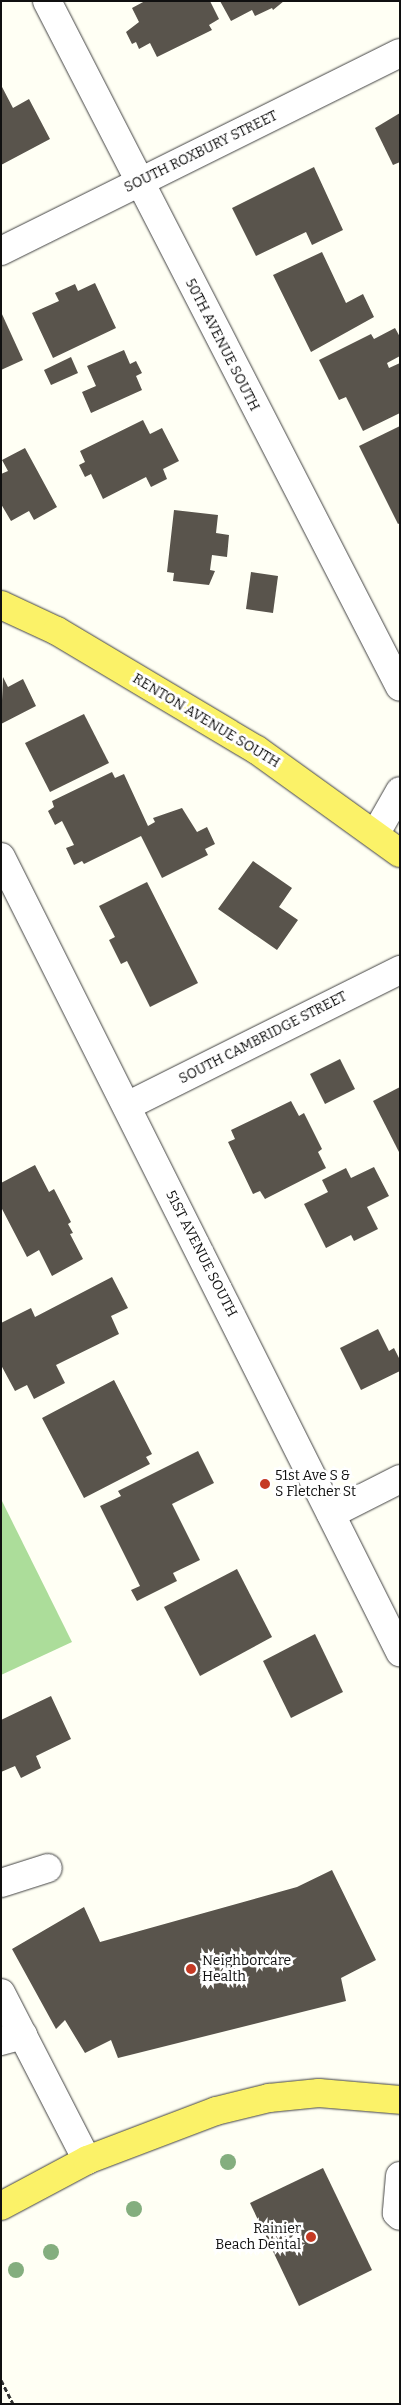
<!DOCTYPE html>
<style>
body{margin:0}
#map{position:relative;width:401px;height:2405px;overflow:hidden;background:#fffff4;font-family:Bitter,serif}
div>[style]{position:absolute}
.forest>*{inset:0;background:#acdd9a}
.building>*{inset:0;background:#59544c}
.path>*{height:3px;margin-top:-1.5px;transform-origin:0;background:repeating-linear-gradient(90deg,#323232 0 5px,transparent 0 7.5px)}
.roads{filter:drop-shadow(0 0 1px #434343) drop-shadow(0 0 1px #434343)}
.minor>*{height:28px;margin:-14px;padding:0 14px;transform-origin:14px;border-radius:14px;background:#fff}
.major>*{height:28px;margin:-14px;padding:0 14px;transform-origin:14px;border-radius:14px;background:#fbf268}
.trees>*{width:16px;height:16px;margin:-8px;border-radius:50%;background:#84ae7e}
.dots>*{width:14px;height:14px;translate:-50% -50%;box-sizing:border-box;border:2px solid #fff;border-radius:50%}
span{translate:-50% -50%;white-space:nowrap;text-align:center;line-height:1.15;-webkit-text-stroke:5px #fff;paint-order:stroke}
.street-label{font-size:14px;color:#101010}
.poi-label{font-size:14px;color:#101010}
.left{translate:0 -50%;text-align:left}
.right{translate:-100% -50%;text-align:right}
.frame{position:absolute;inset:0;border:2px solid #101010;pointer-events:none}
</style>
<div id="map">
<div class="forest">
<div style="clip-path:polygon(1px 1499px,72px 1642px,1px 1675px)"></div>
</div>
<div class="building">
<div style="clip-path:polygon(145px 1px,210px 1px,219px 19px,209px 25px,212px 30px,157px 57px,150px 43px,139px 49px,136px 42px,132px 44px,126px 32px,139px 22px,132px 8px)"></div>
<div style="clip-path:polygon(220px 1px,284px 1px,273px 10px,272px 8px,255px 16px,252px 10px,231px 21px)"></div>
<div style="clip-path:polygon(1px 85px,13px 108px,29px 99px,50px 139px,1px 165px)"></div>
<div style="clip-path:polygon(400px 113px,400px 162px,393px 165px,375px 128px)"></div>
<div style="clip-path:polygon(314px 167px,343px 230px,312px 245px,306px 232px,256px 256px,232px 208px)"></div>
<div style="clip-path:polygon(322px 252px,346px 303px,363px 294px,374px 317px,311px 352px,273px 275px)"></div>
<div style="clip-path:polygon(95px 283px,116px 328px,53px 358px,32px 313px,59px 301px,55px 293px,75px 284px,78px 291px)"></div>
<div style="clip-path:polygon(1px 312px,23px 360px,1px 370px)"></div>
<div style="clip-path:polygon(395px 328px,400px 337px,400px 356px,387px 363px,389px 368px,400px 363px,400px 413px,363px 431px,346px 397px,339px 400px,319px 360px,371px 334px,374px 339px)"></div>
<div style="clip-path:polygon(124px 350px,130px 364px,136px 361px,142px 373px,136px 376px,142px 390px,91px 413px,82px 392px,96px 386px,87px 366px)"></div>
<div style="clip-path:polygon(71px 357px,78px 373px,51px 385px,44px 370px)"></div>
<div style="clip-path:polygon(143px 420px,150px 434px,162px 428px,179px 461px,163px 469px,167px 479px,151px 487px,146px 477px,103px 499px,91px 474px,85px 477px,79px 465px,85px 462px,80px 451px)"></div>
<div style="clip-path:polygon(400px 426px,400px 523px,398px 524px,359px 446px)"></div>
<div style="clip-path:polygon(25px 448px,57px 507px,34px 520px,29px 511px,11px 521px,1px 504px,1px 474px,8px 471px,2px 460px)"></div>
<div style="clip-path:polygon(174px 510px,218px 515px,216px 533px,229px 535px,227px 557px,212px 555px,210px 570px,215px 571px,209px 585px,173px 581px,174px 573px,167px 572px)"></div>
<div style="clip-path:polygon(251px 572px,278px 576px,273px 613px,246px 609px)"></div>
<div style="clip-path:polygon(3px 677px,8px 687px,23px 679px,36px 706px,1px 724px)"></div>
<div style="clip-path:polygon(84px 714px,109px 763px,50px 792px,25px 743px)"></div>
<div style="clip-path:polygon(112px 772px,115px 778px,124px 774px,148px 826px,155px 822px,153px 818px,182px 808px,197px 832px,207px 827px,215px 844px,205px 849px,208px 855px,162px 878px,141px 836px,84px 864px,82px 861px,74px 865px,66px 848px,74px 845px,62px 821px,55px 825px,48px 811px,54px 807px,52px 801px)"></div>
<div style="clip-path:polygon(253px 861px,292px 888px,279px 907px,298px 920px,277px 950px,218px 909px)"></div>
<div style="clip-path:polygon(147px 882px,198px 983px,150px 1007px,127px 961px,121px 964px,109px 940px,115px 937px,99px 906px)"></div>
<div style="clip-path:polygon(340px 1059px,355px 1089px,325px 1104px,310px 1074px)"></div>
<div style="clip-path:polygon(400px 1087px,400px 1154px,373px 1101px)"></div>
<div style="clip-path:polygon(291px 1101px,299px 1116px,304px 1113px,322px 1149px,318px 1152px,326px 1168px,265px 1199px,260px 1191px,253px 1194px,228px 1142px,235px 1139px,231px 1130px)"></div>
<div style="clip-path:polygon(35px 1165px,49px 1192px,54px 1189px,71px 1222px,68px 1224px,73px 1233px,70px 1234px,83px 1259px,52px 1276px,39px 1250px,27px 1257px,1px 1207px,1px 1183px)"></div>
<div style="clip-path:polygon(374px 1167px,389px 1196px,367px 1207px,378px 1229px,354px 1241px,351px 1235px,326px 1248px,304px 1204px,328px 1192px,322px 1180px,346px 1168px,351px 1178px)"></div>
<div style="clip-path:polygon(112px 1277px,128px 1308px,111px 1316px,119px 1334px,56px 1365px,65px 1383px,34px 1399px,27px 1385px,15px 1391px,1px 1365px,1px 1323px,31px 1308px,35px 1317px)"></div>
<div style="clip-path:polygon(378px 1329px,389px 1351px,394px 1348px,400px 1360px,400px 1371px,361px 1390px,340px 1348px)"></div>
<div style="clip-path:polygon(114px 1380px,152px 1454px,146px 1457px,150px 1464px,84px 1498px,42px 1418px)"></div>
<div style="clip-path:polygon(198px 1451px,214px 1483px,172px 1504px,200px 1560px,173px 1573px,177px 1581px,137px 1601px,131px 1590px,140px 1586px,100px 1506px,121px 1496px,118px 1491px)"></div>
<div style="clip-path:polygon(237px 1569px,272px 1637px,200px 1676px,164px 1607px)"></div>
<div style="clip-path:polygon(315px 1634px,343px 1692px,291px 1718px,263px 1661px)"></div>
<div style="clip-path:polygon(51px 1696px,71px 1739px,36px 1756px,41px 1768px,21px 1778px,15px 1766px,1px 1772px,1px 1720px)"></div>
<div style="clip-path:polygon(332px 1870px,376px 1960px,341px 1978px,346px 2001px,118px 2058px,111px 2040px,85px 2053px,65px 2020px,56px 2029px,12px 1949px,84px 1907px,100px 1942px,297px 1887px)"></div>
<div style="clip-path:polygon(323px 2168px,372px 2270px,299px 2306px,250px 2203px)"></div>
</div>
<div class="path">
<div style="left:1px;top:2380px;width:27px;rotate:63deg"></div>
</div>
<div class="roads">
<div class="minor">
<div style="left:47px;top:1px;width:771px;rotate:62.77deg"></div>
<div style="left:1px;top:251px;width:445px;rotate:-26.4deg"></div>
<div style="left:376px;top:833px;width:48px;rotate:-60.3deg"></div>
<div style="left:1px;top:857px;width:890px;rotate:63.35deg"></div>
<div style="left:127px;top:1106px;width:305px;rotate:-26.5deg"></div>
<div style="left:331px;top:1514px;width:77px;rotate:-26.9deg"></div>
<div style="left:1px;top:1883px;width:49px;rotate:-17.7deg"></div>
<div style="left:1px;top:1993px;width:188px;rotate:62.8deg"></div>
<div style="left:1px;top:2041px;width:23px;rotate:-15deg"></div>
<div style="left:400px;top:2176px;width:37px;rotate:95deg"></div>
<div style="left:397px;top:2213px;width:4px;rotate:45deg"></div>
</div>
<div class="major">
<div style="left:1px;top:605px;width:62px;rotate:24.9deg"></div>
<div style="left:57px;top:631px;width:233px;rotate:30.8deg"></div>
<div style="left:257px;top:750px;width:176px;rotate:35.8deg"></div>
<div style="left:1px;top:2206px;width:98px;rotate:-28.1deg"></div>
<div style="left:87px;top:2160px;width:138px;rotate:-20.8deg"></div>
<div style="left:216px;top:2111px;width:55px;rotate:-13.8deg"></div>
<div style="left:269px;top:2098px;width:50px;rotate:-5.7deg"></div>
<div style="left:319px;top:2093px;width:81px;rotate:4.9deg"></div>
</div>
</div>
<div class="trees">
<div style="left:228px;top:2162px"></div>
<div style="left:134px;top:2209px"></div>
<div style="left:51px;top:2252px"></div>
<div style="left:16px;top:2270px"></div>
</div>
<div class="dots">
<div style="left:265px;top:1484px;background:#c53a24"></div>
<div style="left:191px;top:1969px;background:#c53a24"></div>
<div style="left:311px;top:2237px;background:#c53a24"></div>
</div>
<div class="street-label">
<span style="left:201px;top:152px;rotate:-26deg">SOUTH ROXBURY STREET</span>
<span style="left:222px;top:345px;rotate:63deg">50TH AVENUE SOUTH</span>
<span style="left:206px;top:721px;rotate:31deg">RENTON AVENUE SOUTH</span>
<span style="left:263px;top:1038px;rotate:-27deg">SOUTH CAMBRIDGE STREET</span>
<span style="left:201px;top:1254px;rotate:63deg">51ST AVENUE SOUTH</span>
</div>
<div class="poi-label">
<span class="left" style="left:275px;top:1484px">51st Ave S &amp;<br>S Fletcher St</span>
<span class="left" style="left:202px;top:1969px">Neighborcare<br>Health</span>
<span class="right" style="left:301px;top:2237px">Rainier<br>Beach Dental</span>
</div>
<div class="frame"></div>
</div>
